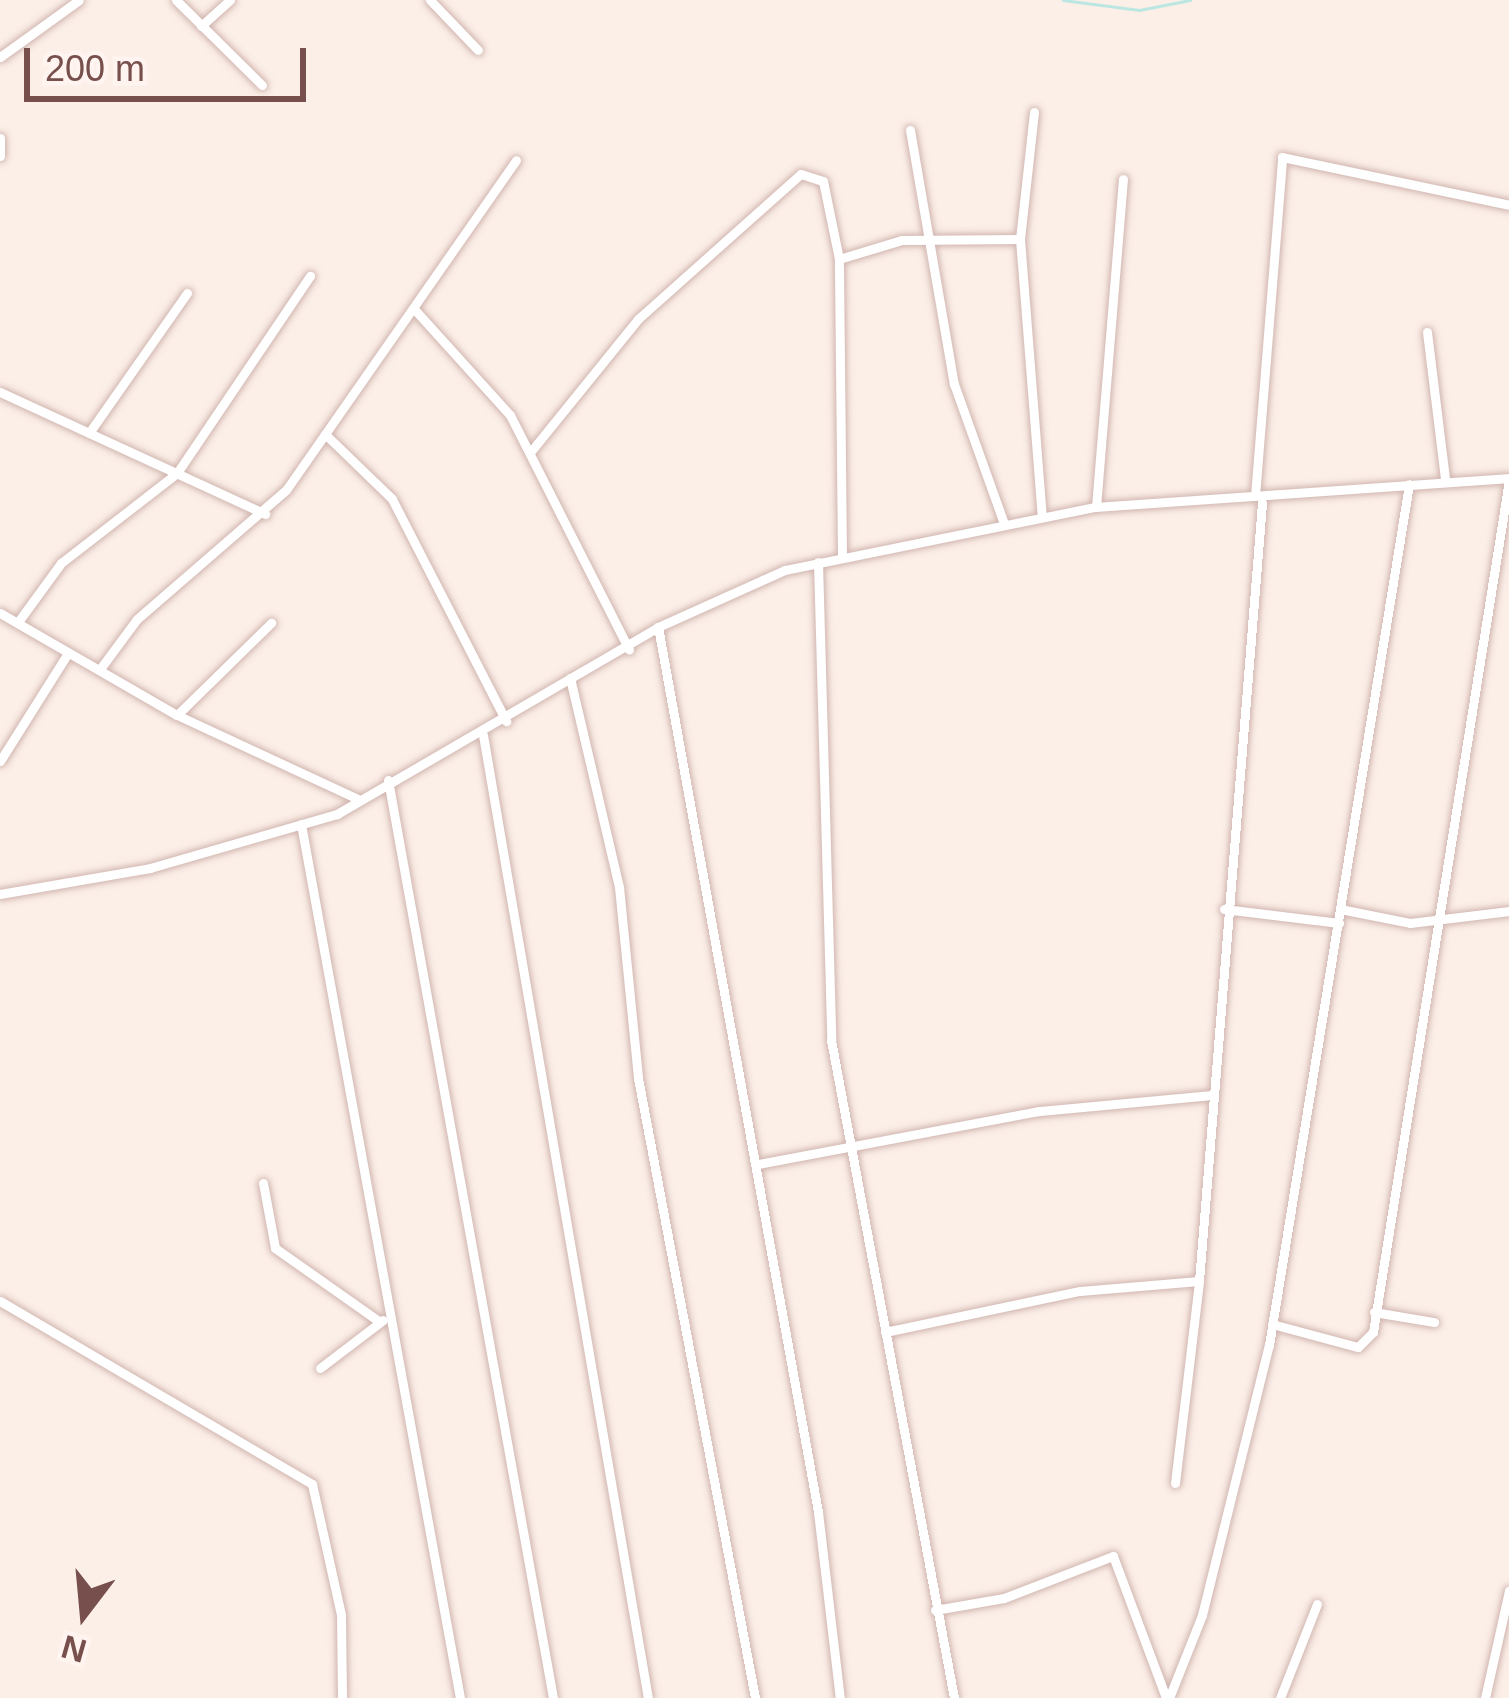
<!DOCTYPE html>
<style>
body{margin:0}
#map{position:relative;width:1509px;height:1698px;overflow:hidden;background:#fcefe8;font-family:Helvetica,sans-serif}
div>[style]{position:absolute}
.stream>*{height:3px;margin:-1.5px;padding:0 1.5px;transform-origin:1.5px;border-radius:1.5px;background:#bce6e1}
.roads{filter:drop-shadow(0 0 3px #d1b6b0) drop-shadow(0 0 3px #d1b6b0)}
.minor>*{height:9px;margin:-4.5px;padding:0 4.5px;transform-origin:4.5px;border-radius:4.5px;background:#fff}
span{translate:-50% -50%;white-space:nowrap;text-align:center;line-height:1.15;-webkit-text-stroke:12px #fff4ef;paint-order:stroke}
.north{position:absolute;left:24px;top:1554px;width:120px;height:120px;-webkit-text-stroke:9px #fff4ef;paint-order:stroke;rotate:196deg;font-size:33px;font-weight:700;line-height:48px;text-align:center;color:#774f4c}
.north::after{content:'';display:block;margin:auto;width:42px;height:54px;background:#774f4c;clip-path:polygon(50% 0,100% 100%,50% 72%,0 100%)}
.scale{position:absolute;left:24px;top:48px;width:282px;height:54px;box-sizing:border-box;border:6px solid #774f4c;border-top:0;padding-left:15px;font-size:36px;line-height:42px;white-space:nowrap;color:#774f4c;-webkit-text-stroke:9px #fff4ef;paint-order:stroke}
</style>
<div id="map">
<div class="stream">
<div style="left:1063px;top:0;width:77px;rotate:7.5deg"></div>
<div style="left:1139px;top:10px;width:52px;rotate:-11.1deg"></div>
</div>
<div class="roads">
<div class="minor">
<div style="left:176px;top:0;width:121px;rotate:44.7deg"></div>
<div style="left:430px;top:0;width:69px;rotate:46.2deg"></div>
<div style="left:201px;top:26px;width:39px;rotate:-42deg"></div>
<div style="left:0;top:57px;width:97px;rotate:-35.8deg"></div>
<div style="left:1034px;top:112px;width:128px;rotate:96.3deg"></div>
<div style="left:1020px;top:239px;width:279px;rotate:85.5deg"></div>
<div style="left:910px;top:130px;width:258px;rotate:80.2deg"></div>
<div style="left:954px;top:384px;width:149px;rotate:70.3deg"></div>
<div style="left:0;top:138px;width:18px;rotate:90deg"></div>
<div style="left:416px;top:311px;width:140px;rotate:47.9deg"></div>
<div style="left:510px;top:415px;width:263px;rotate:63.1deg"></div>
<div style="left:1427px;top:332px;width:148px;rotate:83deg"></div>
<div style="left:0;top:392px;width:292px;rotate:24.7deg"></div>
<div style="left:89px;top:433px;width:171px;rotate:-55deg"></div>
<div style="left:325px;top:434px;width:93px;rotate:44.1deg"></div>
<div style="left:392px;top:499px;width:250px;rotate:62.8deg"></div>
<div style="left:532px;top:450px;width:169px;rotate:-51deg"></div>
<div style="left:638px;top:319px;width:218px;rotate:-41.7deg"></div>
<div style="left:801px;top:174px;width:23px;rotate:18deg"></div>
<div style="left:823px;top:181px;width:80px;rotate:78.4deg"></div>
<div style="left:1255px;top:496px;width:340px;rotate:-85.4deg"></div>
<div style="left:1282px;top:157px;width:232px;rotate:11.9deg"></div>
<div style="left:1096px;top:507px;width:329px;rotate:-85.3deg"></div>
<div style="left:842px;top:556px;width:297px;rotate:-90.6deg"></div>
<div style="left:839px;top:259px;width:66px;rotate:-16.8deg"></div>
<div style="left:902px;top:240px;width:118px;rotate:-0.5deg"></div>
<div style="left:818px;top:562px;width:478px;rotate:88.4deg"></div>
<div style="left:831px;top:1040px;width:669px;rotate:79.41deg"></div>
<div style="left:0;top:613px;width:204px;rotate:30deg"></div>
<div style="left:177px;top:715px;width:200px;rotate:24.9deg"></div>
<div style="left:18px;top:622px;width:73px;rotate:-53.9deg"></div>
<div style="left:61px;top:563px;width:147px;rotate:-37.8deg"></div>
<div style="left:177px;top:473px;width:238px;rotate:-56deg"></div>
<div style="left:658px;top:627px;width:899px;rotate:79.75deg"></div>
<div style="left:818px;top:1512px;width:187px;rotate:83.3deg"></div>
<div style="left:100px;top:669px;width:62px;rotate:-53.5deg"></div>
<div style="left:137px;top:619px;width:197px;rotate:-40.9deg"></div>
<div style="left:286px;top:490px;width:402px;rotate:-55.1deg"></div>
<div style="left:570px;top:678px;width:215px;rotate:76.8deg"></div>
<div style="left:619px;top:887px;width:192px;rotate:84.3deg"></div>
<div style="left:638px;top:1078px;width:631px;rotate:79.31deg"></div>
<div style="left:177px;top:715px;width:132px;rotate:-44.4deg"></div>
<div style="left:483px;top:735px;width:977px;rotate:80.28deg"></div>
<div style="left:0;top:761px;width:128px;rotate:-57.8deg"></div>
<div style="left:388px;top:780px;width:933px;rotate:79.81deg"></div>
<div style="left:301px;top:824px;width:888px;rotate:79.69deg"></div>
<div style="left:0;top:894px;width:152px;rotate:-9.8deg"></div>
<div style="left:150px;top:868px;width:195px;rotate:-16.1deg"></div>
<div style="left:337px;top:814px;width:371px;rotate:-30.2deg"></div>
<div style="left:658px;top:627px;width:139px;rotate:-24.2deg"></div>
<div style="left:785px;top:570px;width:317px;rotate:-11.5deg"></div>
<div style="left:1096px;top:507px;width:414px;rotate:-4deg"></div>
<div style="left:1224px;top:909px;width:116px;rotate:6.9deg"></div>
<div style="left:1340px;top:909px;width:71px;rotate:11.3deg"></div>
<div style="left:1410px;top:923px;width:100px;rotate:-6.9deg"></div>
<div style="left:758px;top:1164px;width:286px;rotate:-10.7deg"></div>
<div style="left:1039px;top:1111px;width:172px;rotate:-5.3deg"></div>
<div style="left:263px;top:1183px;width:66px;rotate:79.5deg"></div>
<div style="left:275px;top:1248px;width:128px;rotate:35.2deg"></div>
<div style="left:0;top:1301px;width:362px;rotate:30.4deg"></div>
<div style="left:312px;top:1484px;width:134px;rotate:77.5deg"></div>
<div style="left:341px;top:1615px;width:83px;rotate:89.3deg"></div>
<div style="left:1374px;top:1312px;width:61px;rotate:9.5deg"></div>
<div style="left:1272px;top:1324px;width:89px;rotate:15deg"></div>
<div style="left:1358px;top:1347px;width:21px;rotate:-45deg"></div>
<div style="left:1373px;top:1332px;width:863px;rotate:-80.93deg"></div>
<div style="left:885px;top:1332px;width:199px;rotate:-11.9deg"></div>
<div style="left:1080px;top:1291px;width:119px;rotate:-4.8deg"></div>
<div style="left:1199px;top:1281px;width:781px;rotate:-85.37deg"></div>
<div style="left:320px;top:1368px;width:79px;rotate:-37.3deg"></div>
<div style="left:1175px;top:1483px;width:203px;rotate:-83.2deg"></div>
<div style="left:935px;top:1610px;width:70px;rotate:-9.9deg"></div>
<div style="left:1004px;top:1598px;width:117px;rotate:-21.1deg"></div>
<div style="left:1113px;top:1556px;width:152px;rotate:69.5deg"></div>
<div style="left:1169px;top:1698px;width:89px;rotate:-68.3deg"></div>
<div style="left:1202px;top:1615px;width:278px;rotate:-76.1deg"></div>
<div style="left:1269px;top:1345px;width:872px;rotate:-80.76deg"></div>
<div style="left:1280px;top:1698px;width:101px;rotate:-68.5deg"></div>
<div style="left:1485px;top:1698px;width:110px;rotate:-77.4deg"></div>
</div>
</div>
<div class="north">N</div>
<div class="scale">200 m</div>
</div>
